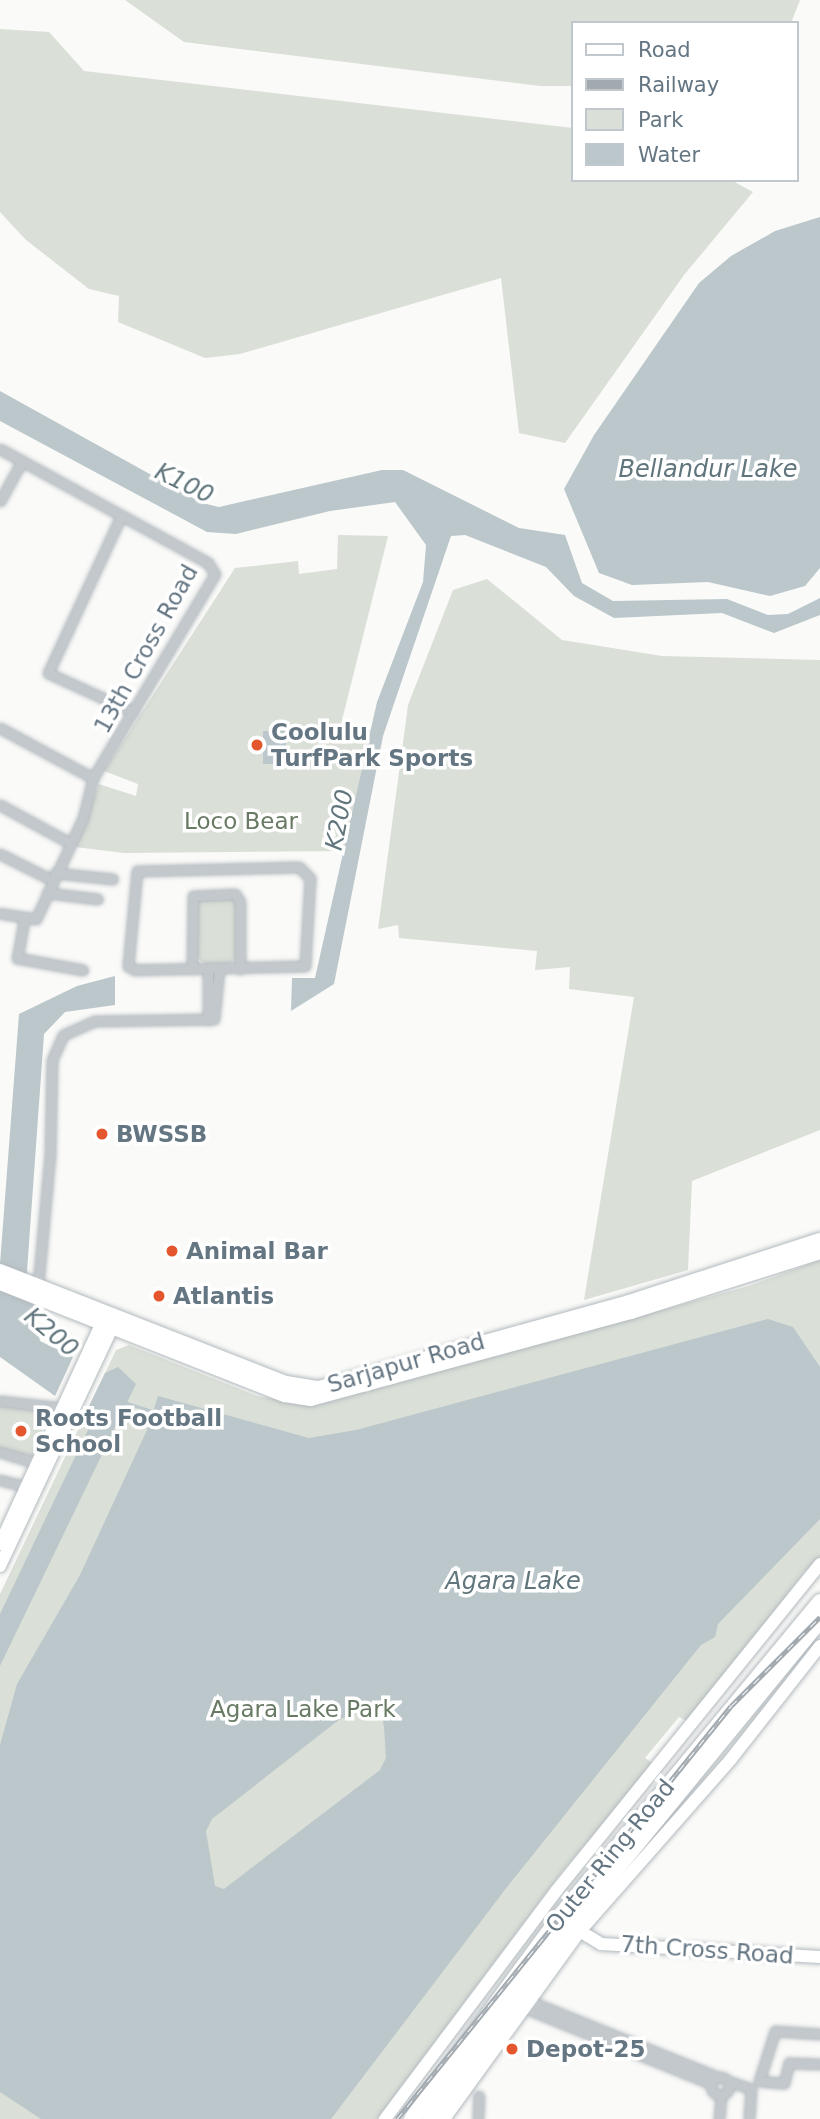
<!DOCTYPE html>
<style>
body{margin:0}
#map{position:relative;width:820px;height:2119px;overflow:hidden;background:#fafaf8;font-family:"DejaVu Sans",sans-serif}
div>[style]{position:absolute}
.green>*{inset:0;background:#dadfd7}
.water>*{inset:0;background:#bbc7cb}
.stream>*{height:2.5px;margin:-1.25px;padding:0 1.25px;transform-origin:1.25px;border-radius:1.25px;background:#bbc7cb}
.roads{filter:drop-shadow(0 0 2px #b3babf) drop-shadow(0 0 2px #b3babf)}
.street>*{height:9px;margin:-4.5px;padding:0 4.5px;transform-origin:4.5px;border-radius:4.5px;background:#c3c8cc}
.street>.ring{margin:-4.5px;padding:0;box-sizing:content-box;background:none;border:9px solid #c3c8cc;border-radius:50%}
.secondary>*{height:12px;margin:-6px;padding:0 6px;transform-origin:6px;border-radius:6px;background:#fff}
.primary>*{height:14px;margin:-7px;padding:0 7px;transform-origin:7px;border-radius:7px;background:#fff}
.highway>*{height:16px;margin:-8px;padding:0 8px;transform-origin:8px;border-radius:8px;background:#fff}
.rail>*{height:5px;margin-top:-2.5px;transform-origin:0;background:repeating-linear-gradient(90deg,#fff 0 8px,#a2aab0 0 16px);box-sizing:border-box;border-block:2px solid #a2aab0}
.dots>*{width:19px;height:19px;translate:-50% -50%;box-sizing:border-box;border:4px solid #fff;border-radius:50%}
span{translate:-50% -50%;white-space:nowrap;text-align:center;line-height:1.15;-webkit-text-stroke:7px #fff;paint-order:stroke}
.street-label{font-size:23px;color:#657683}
.poi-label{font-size:23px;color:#657683;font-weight:700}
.left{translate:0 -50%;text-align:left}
.park-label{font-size:23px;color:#687a64}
.water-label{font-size:24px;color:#60757c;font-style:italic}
.legend{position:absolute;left:571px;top:21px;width:228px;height:161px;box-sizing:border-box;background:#fff;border:2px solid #c1c8cd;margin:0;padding:9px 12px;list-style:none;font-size:21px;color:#657683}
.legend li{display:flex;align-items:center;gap:14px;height:35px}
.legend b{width:35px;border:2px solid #c1c8cd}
</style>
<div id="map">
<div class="green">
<div style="clip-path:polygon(125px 0,800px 0,791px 23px,573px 23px,573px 86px,540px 86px,184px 42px)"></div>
<div style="clip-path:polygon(0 29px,49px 32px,84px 71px,573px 128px,573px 180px,731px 180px,753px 192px,684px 275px,565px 443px,519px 433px,501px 278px,240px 354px,205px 358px,118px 322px,119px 296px,89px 289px,26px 240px,0 212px)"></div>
<div style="clip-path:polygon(338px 535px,388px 536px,340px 728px,371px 730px,344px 851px,124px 853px,75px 847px,99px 784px,136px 796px,138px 784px,104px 771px,235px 568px,298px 561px,299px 574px,337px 569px)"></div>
<div style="clip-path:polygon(487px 579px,562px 640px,662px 656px,820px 660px,820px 1130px,692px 1181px,688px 1270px,584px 1300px,634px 997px,569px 989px,570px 967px,535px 970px,537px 951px,399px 938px,398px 925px,378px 929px,408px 705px,453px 590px)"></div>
<div style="clip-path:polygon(237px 899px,237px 958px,229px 964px,205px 964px,194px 956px,195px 900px)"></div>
<div style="clip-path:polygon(820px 1260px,820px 1558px,805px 1571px,689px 1722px,679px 1717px,645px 1758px,654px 1764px,561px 1873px,377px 2119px,0 2119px,0 1594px,116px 1350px,129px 1345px,257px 1396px,308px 1405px,324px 1403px,749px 1286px)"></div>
<div style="clip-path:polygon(0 1404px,49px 1413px,32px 1457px,0 1449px)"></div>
</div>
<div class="water">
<div style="clip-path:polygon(820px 217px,820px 568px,805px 586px,770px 596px,708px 582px,632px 585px,599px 573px,564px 489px,594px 435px,699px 283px,731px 256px,775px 231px)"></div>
<div style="clip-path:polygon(0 391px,202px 503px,219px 507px,382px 470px,403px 470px,519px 528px,565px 535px,582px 583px,613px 601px,727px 599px,768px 615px,788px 614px,820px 598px,820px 615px,774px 633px,722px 613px,614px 618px,574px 596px,546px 567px,465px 535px,451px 536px,383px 736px,334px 984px,291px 1011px,292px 978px,315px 978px,377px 702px,423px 582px,426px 545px,395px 502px,330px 511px,236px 534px,207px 532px,0 421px)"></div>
<div style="clip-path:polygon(263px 731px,286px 731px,286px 764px,263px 764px)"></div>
<div style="clip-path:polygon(115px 976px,115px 1005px,65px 1012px,44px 1034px,27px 1271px,40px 1341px,73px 1357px,55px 1396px,0 1357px,0 1264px,19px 1014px,77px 986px)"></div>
<div style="clip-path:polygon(evenodd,768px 1319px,793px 1327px,820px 1367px,820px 1519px,718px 1624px,715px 1637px,701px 1645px,507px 1887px,331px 2119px,41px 2119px,0 2092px,0 1745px,17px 1684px,80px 1575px,147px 1430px,158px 1396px,309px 1438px,356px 1430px,768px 1319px,372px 1707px,381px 1713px,384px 1727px,386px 1758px,380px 1770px,224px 1889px,215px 1886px,206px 1831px,212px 1819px,340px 1719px,372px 1707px)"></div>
<div style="clip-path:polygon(118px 1367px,136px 1384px,0 1666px,0 1614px,96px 1413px,88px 1408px,105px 1373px)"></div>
</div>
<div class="stream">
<div style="left:124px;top:1402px;width:32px;rotate:18deg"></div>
</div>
<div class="roads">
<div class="street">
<div style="left:0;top:449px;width:237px;rotate:28.7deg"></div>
<div style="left:208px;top:563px;width:13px;rotate:58deg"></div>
<div style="left:215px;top:574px;width:238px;rotate:120.9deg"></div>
<div style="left:93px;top:778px;width:41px;rotate:104deg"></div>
<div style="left:83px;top:818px;width:111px;rotate:115deg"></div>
<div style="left:36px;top:919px;width:36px;rotate:-171deg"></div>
<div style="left:0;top:501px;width:46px;rotate:-61.2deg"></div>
<div style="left:121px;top:516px;width:173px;rotate:114.9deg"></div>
<div style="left:48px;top:673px;width:94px;rotate:24.6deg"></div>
<div style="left:0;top:728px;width:106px;rotate:28.3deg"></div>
<div style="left:0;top:805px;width:80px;rotate:28.5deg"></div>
<div style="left:0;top:854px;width:58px;rotate:26.6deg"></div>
<div style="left:299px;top:867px;width:16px;rotate:45deg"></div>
<div style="left:310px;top:878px;width:88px;rotate:93.3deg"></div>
<div style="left:305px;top:966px;width:170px;rotate:178.7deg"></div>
<div style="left:135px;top:970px;width:8px;rotate:-150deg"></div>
<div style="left:128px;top:966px;width:95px;rotate:-84.6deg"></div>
<div style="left:137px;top:871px;width:162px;rotate:-1.4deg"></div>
<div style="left:55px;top:873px;width:58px;rotate:5.9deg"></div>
<div style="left:47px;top:893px;width:51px;rotate:6.7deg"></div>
<div style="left:24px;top:920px;width:39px;rotate:100deg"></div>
<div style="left:17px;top:958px;width:67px;rotate:10.3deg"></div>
<div style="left:192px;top:969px;width:73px;rotate:-89.2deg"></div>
<div style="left:193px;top:896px;width:42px;rotate:-2.7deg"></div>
<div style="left:235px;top:894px;width:9px;rotate:58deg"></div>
<div style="left:240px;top:902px;width:67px;rotate:90deg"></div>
<div style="left:208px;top:1020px;width:51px;rotate:-90deg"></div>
<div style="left:38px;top:1286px;width:133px;rotate:-84.8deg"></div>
<div style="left:50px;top:1154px;width:94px;rotate:-88.8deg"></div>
<div style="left:52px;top:1060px;width:27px;rotate:-66deg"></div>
<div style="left:63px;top:1035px;width:35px;rotate:-24deg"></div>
<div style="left:95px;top:1021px;width:119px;rotate:-1deg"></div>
<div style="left:214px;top:1019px;width:50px;rotate:-84.3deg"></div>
<div style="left:0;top:1401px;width:64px;rotate:6.2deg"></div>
<div style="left:0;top:1452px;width:42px;rotate:16.7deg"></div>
<div style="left:0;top:1480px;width:30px;rotate:14deg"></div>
<div style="left:529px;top:2001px;width:203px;rotate:22deg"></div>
<div style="left:525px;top:2008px;width:200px;rotate:22.1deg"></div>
<div style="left:820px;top:2034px;width:45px;rotate:-176.2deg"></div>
<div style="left:775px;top:2031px;width:52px;rotate:107.7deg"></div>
<div style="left:759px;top:2081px;width:25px;rotate:5deg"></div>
<div style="left:784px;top:2083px;width:21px;rotate:-76deg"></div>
<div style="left:789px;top:2063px;width:31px;rotate:2deg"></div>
<div class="ring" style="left:711px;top:2077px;width:9px;height:9px"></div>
<div style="left:728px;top:2081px;width:24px;rotate:19deg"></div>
<div style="left:751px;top:2089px;width:30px;rotate:94deg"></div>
<div style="left:478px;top:2119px;width:23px;rotate:-88deg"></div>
<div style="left:719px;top:2119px;width:24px;rotate:-85deg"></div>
</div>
<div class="secondary">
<div style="left:0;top:1544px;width:251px;rotate:-65.3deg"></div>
<div style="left:0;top:1566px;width:273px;rotate:-64.8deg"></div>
<div style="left:573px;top:1927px;width:33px;rotate:31deg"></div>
<div style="left:601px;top:1944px;width:219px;rotate:3.4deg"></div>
<div style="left:385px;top:2119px;width:286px;rotate:-53.1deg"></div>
<div style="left:557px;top:1890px;width:419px;rotate:-51.1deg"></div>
<div style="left:444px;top:2119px;width:232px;rotate:-54.1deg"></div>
<div style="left:580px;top:1931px;width:229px;rotate:-48.7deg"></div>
<div style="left:731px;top:1759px;width:144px;rotate:-51.8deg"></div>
</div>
<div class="primary">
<div style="left:0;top:1271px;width:307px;rotate:21.4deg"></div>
<div style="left:286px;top:1383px;width:33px;rotate:9deg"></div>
<div style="left:319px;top:1388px;width:322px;rotate:-15.5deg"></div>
<div style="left:629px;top:1302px;width:201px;rotate:-18deg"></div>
<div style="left:0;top:1283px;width:306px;rotate:21.5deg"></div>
<div style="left:285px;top:1395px;width:26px;rotate:9deg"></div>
<div style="left:311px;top:1399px;width:332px;rotate:-15.2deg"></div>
<div style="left:631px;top:1312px;width:198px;rotate:-17.6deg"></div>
</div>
<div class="highway">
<div style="left:412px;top:2119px;width:249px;rotate:-53.8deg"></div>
<div style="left:559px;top:1918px;width:410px;rotate:-50.4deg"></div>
<div style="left:430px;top:2119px;width:264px;rotate:-53.8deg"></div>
<div style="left:586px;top:1906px;width:370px;rotate:-50.7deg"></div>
</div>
</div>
<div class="rail">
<div style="left:397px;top:2119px;width:531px;rotate:-51.04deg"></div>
<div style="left:731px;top:1706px;width:126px;rotate:-45deg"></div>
</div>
<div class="dots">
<div style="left:257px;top:745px;background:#e4572e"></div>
<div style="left:102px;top:1134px;background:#e4572e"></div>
<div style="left:172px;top:1251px;background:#e4572e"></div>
<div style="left:159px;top:1296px;background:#e4572e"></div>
<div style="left:21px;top:1431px;background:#e4572e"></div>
<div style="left:512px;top:2049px;background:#e4572e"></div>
</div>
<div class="street-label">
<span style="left:146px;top:649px;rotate:-61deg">13th Cross Road</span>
<span style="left:406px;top:1363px;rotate:-16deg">Sarjapur Road</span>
<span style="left:610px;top:1856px;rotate:-51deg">Outer Ring Road</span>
<span style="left:707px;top:1950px;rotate:4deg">7th Cross Road</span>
</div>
<div class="poi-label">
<span class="left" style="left:271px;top:745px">Coolulu<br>TurfPark Sports</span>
<span class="left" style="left:116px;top:1134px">BWSSB</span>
<span class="left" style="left:186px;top:1251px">Animal Bar</span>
<span class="left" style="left:173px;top:1296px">Atlantis</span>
<span class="left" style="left:35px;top:1431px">Roots Football<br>School</span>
<span class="left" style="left:526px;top:2049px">Depot-25</span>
</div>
<div class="park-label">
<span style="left:241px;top:821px">Loco Bear</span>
<span style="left:303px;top:1709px">Agara Lake Park</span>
</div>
<div class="water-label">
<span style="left:708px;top:470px">Bellandur Lake</span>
<span style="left:184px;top:484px;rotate:26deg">K100</span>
<span style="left:340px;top:820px;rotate:-79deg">K200</span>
<span style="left:51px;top:1333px;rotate:40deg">K200</span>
<span style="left:513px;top:1582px">Agara Lake</span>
</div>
<ul class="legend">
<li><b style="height:9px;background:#fff"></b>Road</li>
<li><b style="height:9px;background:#a2aab0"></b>Railway</li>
<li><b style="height:19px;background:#dadfd7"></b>Park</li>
<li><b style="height:19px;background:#bbc7cb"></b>Water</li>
</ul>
</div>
